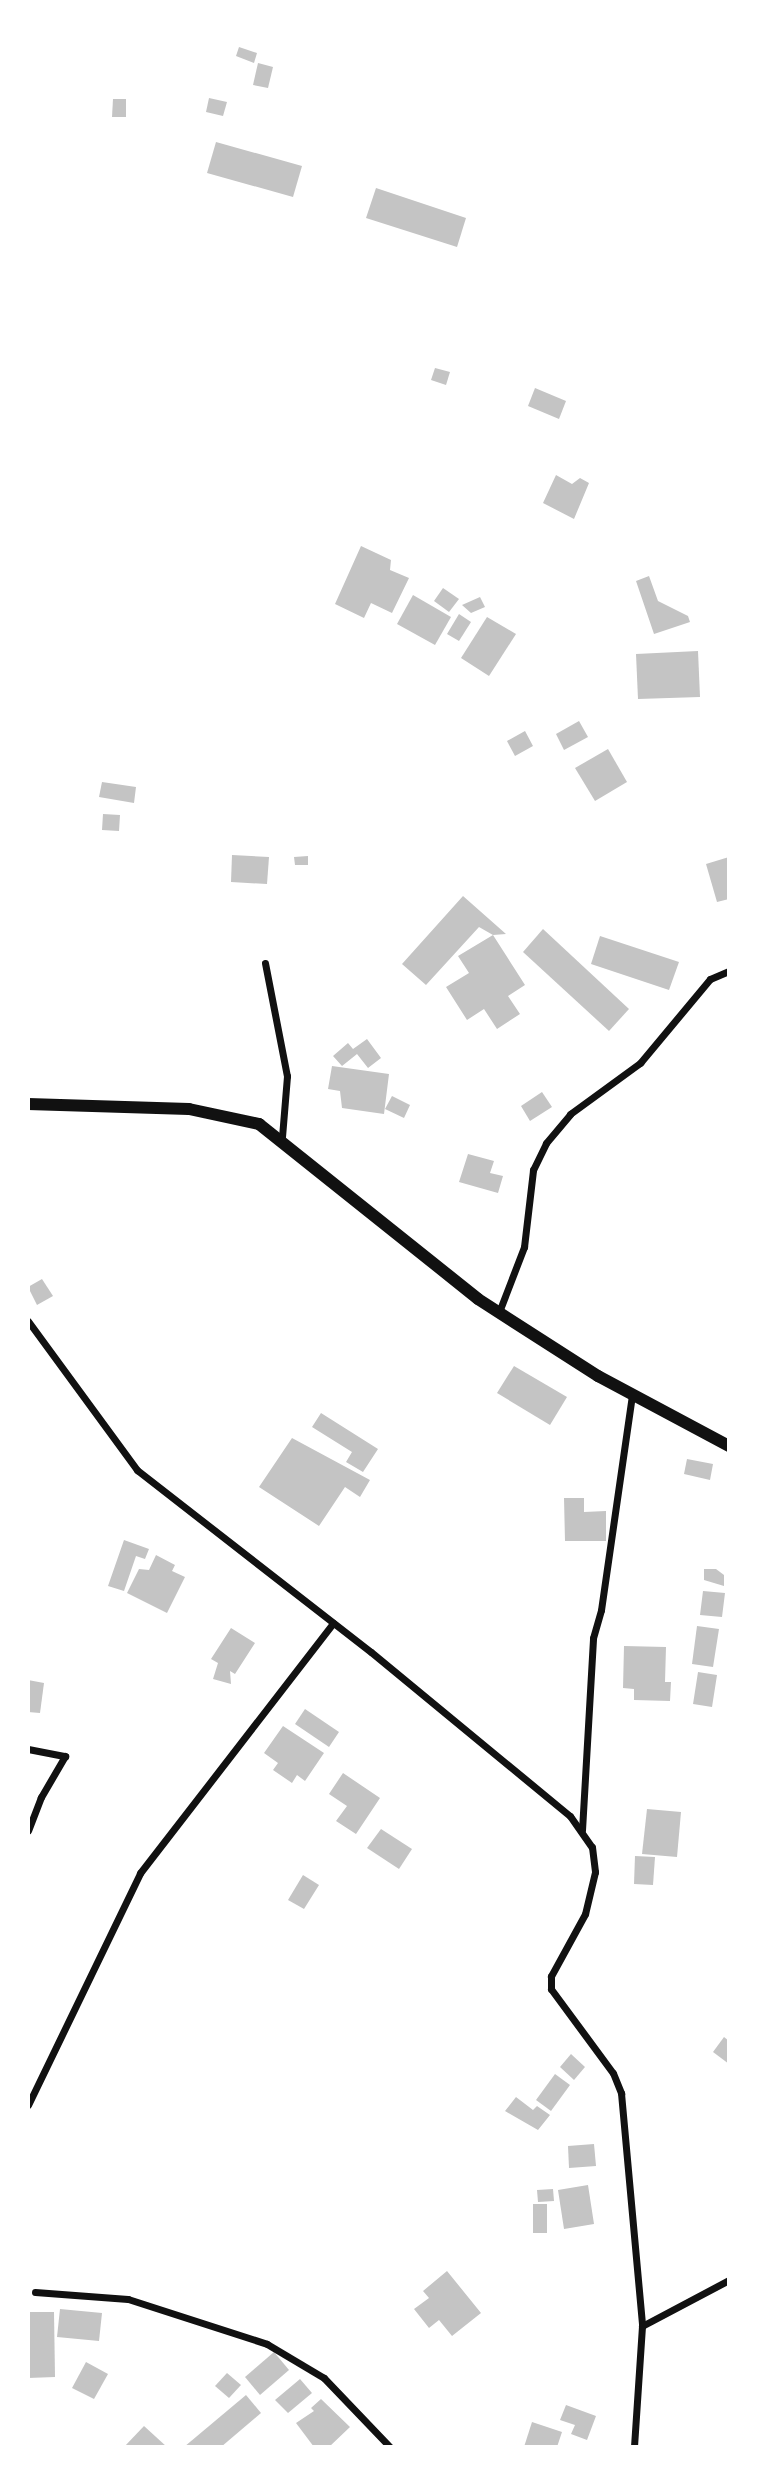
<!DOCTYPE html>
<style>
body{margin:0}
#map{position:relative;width:757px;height:2475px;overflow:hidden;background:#fff;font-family:Bitter,serif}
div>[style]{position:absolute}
.building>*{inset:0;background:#c4c4c4}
.minor>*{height:7px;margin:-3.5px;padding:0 3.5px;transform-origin:3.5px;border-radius:3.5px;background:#111}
.tertiary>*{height:12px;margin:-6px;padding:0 6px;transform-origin:6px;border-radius:6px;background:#111}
span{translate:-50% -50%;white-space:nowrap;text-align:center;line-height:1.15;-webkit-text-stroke:5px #fff;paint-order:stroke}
.frame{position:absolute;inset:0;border:30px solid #fff;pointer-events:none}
</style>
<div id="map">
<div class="building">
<div style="clip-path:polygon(239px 47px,257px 53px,254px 63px,236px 56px)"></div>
<div style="clip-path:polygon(258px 63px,273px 67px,268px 88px,253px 85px)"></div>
<div style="clip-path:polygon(209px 98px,227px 102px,223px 116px,206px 112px)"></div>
<div style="clip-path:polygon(113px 99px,126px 99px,126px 117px,112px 117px)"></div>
<div style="clip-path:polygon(216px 142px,302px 166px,293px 197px,207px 173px)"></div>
<div style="clip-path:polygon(376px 188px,466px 218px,457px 247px,366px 218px)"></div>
<div style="clip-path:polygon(435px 368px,450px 372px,446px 385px,431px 380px)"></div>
<div style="clip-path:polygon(535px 388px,566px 401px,559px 419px,528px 406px)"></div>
<div style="clip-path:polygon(556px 475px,572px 484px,580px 478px,589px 483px,574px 519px,543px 503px)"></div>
<div style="clip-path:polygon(361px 546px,391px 560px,390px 570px,409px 578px,392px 613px,371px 603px,364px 618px,335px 604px)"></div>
<div style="clip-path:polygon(649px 576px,658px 601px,688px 616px,690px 622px,654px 634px,636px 581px)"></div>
<div style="clip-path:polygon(443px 588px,459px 599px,449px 612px,434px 601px)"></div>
<div style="clip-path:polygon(413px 595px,451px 617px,435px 645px,397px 624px)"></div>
<div style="clip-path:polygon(480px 597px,485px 607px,471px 613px,462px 605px)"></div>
<div style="clip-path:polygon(459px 614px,471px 622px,459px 641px,447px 634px)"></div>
<div style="clip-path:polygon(487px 617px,516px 634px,489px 676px,461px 658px)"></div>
<div style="clip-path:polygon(698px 651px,700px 697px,638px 699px,636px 654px)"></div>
<div style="clip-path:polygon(579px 721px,588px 737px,564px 750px,556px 734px)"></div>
<div style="clip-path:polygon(525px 731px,533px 746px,515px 756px,507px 741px)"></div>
<div style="clip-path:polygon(608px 749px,627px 782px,595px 801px,575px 768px)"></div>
<div style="clip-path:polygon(102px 782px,136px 787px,134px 803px,99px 797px)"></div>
<div style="clip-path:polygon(103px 814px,120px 815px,119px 831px,102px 830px)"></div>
<div style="clip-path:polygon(232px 855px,269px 857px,267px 884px,231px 882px)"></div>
<div style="clip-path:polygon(308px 856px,308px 865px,295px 865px,294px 857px)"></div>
<div style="clip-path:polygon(729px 857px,729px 899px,717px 902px,706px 864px)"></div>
<div style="clip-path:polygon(463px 896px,506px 934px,493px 935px,479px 927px,426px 985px,402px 964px)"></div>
<div style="clip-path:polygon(543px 929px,629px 1009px,609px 1031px,523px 952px)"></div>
<div style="clip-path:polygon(493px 935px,525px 985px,508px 996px,520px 1014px,497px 1029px,484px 1009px,467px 1020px,446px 987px,469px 973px,458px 956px)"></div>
<div style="clip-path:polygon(600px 936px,679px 962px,669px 990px,591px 964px)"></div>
<div style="clip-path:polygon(367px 1039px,381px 1058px,368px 1068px,357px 1054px,342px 1066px,333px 1056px,348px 1043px,353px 1049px)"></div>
<div style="clip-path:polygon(332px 1066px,389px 1074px,384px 1114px,342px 1108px,340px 1091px,328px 1089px)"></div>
<div style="clip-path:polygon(542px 1092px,552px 1107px,530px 1121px,521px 1106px)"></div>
<div style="clip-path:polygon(392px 1096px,410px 1105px,404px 1118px,385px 1109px)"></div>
<div style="clip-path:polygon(468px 1154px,494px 1161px,490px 1173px,503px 1176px,498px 1193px,459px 1182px)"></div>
<div style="clip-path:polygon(42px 1279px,53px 1296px,37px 1305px,28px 1287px)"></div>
<div style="clip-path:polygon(514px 1366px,567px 1397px,550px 1425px,497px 1393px)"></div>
<div style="clip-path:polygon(321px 1413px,378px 1449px,363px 1472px,346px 1462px,352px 1452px,312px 1427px)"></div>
<div style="clip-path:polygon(292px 1438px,370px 1480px,360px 1497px,345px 1487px,319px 1526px,259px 1487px)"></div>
<div style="clip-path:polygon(687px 1459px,713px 1464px,710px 1480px,684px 1474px)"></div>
<div style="clip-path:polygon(564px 1498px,584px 1498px,584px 1512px,606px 1511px,606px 1541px,565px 1541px)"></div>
<div style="clip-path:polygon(124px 1540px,149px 1549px,145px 1559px,136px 1556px,124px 1591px,108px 1586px)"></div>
<div style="clip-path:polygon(156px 1555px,175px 1565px,172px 1571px,185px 1577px,167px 1613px,127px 1593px,139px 1569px,149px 1570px)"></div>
<div style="clip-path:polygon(704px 1569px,716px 1569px,724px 1575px,724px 1586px,704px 1580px)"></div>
<div style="clip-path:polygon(703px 1591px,725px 1593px,722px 1617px,700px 1615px)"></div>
<div style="clip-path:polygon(697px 1626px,719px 1629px,713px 1667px,692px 1664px)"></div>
<div style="clip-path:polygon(231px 1628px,255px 1643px,235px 1674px,230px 1671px,231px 1684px,213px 1679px,218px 1663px,211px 1659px)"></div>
<div style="clip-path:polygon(624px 1646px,666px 1647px,665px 1682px,671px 1682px,670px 1701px,634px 1700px,634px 1689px,623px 1688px)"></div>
<div style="clip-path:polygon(698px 1672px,717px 1675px,712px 1707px,693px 1704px)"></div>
<div style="clip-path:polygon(28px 1680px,44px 1683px,40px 1713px,28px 1712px)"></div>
<div style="clip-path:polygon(305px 1709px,339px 1732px,329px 1747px,295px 1724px)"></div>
<div style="clip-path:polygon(283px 1726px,324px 1753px,305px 1781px,297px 1775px,292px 1783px,273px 1770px,278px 1763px,264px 1753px)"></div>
<div style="clip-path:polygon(343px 1773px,380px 1798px,356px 1834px,336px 1821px,347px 1806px,329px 1794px)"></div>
<div style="clip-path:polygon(647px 1809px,681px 1812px,677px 1857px,642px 1854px)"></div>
<div style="clip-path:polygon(381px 1829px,412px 1849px,399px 1869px,367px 1848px)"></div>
<div style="clip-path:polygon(635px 1856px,655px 1857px,653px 1885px,634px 1884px)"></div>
<div style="clip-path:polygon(303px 1875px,319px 1885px,304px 1909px,288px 1900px)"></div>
<div style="clip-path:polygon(724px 2037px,729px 2041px,729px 2064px,713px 2052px)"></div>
<div style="clip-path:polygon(571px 2054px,585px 2067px,574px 2080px,560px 2067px)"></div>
<div style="clip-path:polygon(555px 2074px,570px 2085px,551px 2111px,536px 2100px)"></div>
<div style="clip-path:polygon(516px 2097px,533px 2110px,537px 2106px,550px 2115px,538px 2130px,505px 2111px)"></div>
<div style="clip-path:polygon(594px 2144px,596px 2166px,569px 2168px,568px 2146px)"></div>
<div style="clip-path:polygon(588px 2185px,594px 2224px,564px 2229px,558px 2190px)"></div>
<div style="clip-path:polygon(553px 2189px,554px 2201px,538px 2202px,537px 2190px)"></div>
<div style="clip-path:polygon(533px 2204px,547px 2204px,547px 2233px,533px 2233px)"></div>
<div style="clip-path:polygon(447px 2271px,481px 2313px,452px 2336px,439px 2320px,429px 2328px,414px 2309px,429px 2298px,423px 2291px)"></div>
<div style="clip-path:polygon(60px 2309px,102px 2313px,99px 2341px,57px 2337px)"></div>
<div style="clip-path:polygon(28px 2312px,54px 2312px,55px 2377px,28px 2378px)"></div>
<div style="clip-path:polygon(274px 2352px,289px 2370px,260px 2395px,245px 2377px)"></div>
<div style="clip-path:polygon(86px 2362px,108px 2374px,94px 2399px,72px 2388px)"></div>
<div style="clip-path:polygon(227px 2373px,241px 2385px,229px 2398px,215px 2386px)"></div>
<div style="clip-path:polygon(300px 2379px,312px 2393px,288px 2413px,275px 2400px)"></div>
<div style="clip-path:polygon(246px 2395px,261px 2413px,221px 2447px,184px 2447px)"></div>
<div style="clip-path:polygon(321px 2399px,350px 2427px,329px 2447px,314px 2447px,296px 2423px,314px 2411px,311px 2408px)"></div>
<div style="clip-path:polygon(566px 2405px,596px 2416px,587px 2440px,571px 2434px,575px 2425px,560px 2420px)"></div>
<div style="clip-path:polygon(532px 2422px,562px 2432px,557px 2447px,524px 2447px)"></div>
<div style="clip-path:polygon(144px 2426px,167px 2447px,124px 2447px)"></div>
</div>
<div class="minor">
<div style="left:265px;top:963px;width:115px;rotate:79deg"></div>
<div style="left:287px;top:1076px;width:61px;rotate:94.7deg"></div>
<div style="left:499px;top:1312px;width:70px;rotate:-69deg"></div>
<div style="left:524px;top:1247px;width:78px;rotate:-83.3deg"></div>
<div style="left:533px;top:1170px;width:30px;rotate:-64deg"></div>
<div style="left:546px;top:1143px;width:38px;rotate:-50deg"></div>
<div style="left:570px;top:1114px;width:87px;rotate:-36.1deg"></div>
<div style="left:640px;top:1063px;width:109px;rotate:-50.2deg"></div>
<div style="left:710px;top:979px;width:21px;rotate:-23deg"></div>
<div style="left:28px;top:1321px;width:185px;rotate:53.8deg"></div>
<div style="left:137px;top:1470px;width:296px;rotate:37.9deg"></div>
<div style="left:371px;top:1652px;width:258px;rotate:39.5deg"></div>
<div style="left:570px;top:1816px;width:38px;rotate:55deg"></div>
<div style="left:592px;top:1847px;width:25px;rotate:83deg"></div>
<div style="left:595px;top:1872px;width:43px;rotate:103.4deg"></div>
<div style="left:585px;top:1914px;width:71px;rotate:118.7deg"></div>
<div style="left:551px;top:1976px;width:13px;rotate:90deg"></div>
<div style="left:551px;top:1989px;width:104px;rotate:53.6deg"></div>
<div style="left:613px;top:2073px;width:22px;rotate:68deg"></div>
<div style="left:621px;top:2093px;width:234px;rotate:84.8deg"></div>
<div style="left:642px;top:2326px;width:121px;rotate:93.8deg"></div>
<div style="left:28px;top:1749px;width:38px;rotate:11deg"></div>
<div style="left:65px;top:1756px;width:48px;rotate:120.3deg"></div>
<div style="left:41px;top:1797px;width:36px;rotate:111deg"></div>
<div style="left:582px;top:1830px;width:192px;rotate:-86.7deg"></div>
<div style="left:593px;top:1638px;width:29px;rotate:-74deg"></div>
<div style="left:601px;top:1610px;width:218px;rotate:-81.8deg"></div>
<div style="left:28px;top:2105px;width:258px;rotate:-64.2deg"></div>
<div style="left:140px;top:1873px;width:316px;rotate:-52.3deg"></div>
<div style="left:35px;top:2292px;width:93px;rotate:4.3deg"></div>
<div style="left:128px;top:2299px;width:146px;rotate:17.9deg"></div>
<div style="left:267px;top:2344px;width:66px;rotate:30.8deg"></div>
<div style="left:324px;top:2378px;width:95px;rotate:46.3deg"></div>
<div style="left:642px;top:2326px;width:98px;rotate:-27.9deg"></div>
</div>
<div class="tertiary">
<div style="left:28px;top:1104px;width:161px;rotate:1.8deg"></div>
<div style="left:189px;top:1109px;width:72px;rotate:12.1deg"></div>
<div style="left:259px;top:1124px;width:280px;rotate:38.6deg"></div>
<div style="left:478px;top:1299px;width:143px;rotate:32.7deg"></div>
<div style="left:598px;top:1376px;width:149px;rotate:28.1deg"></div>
</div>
<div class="frame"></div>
</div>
